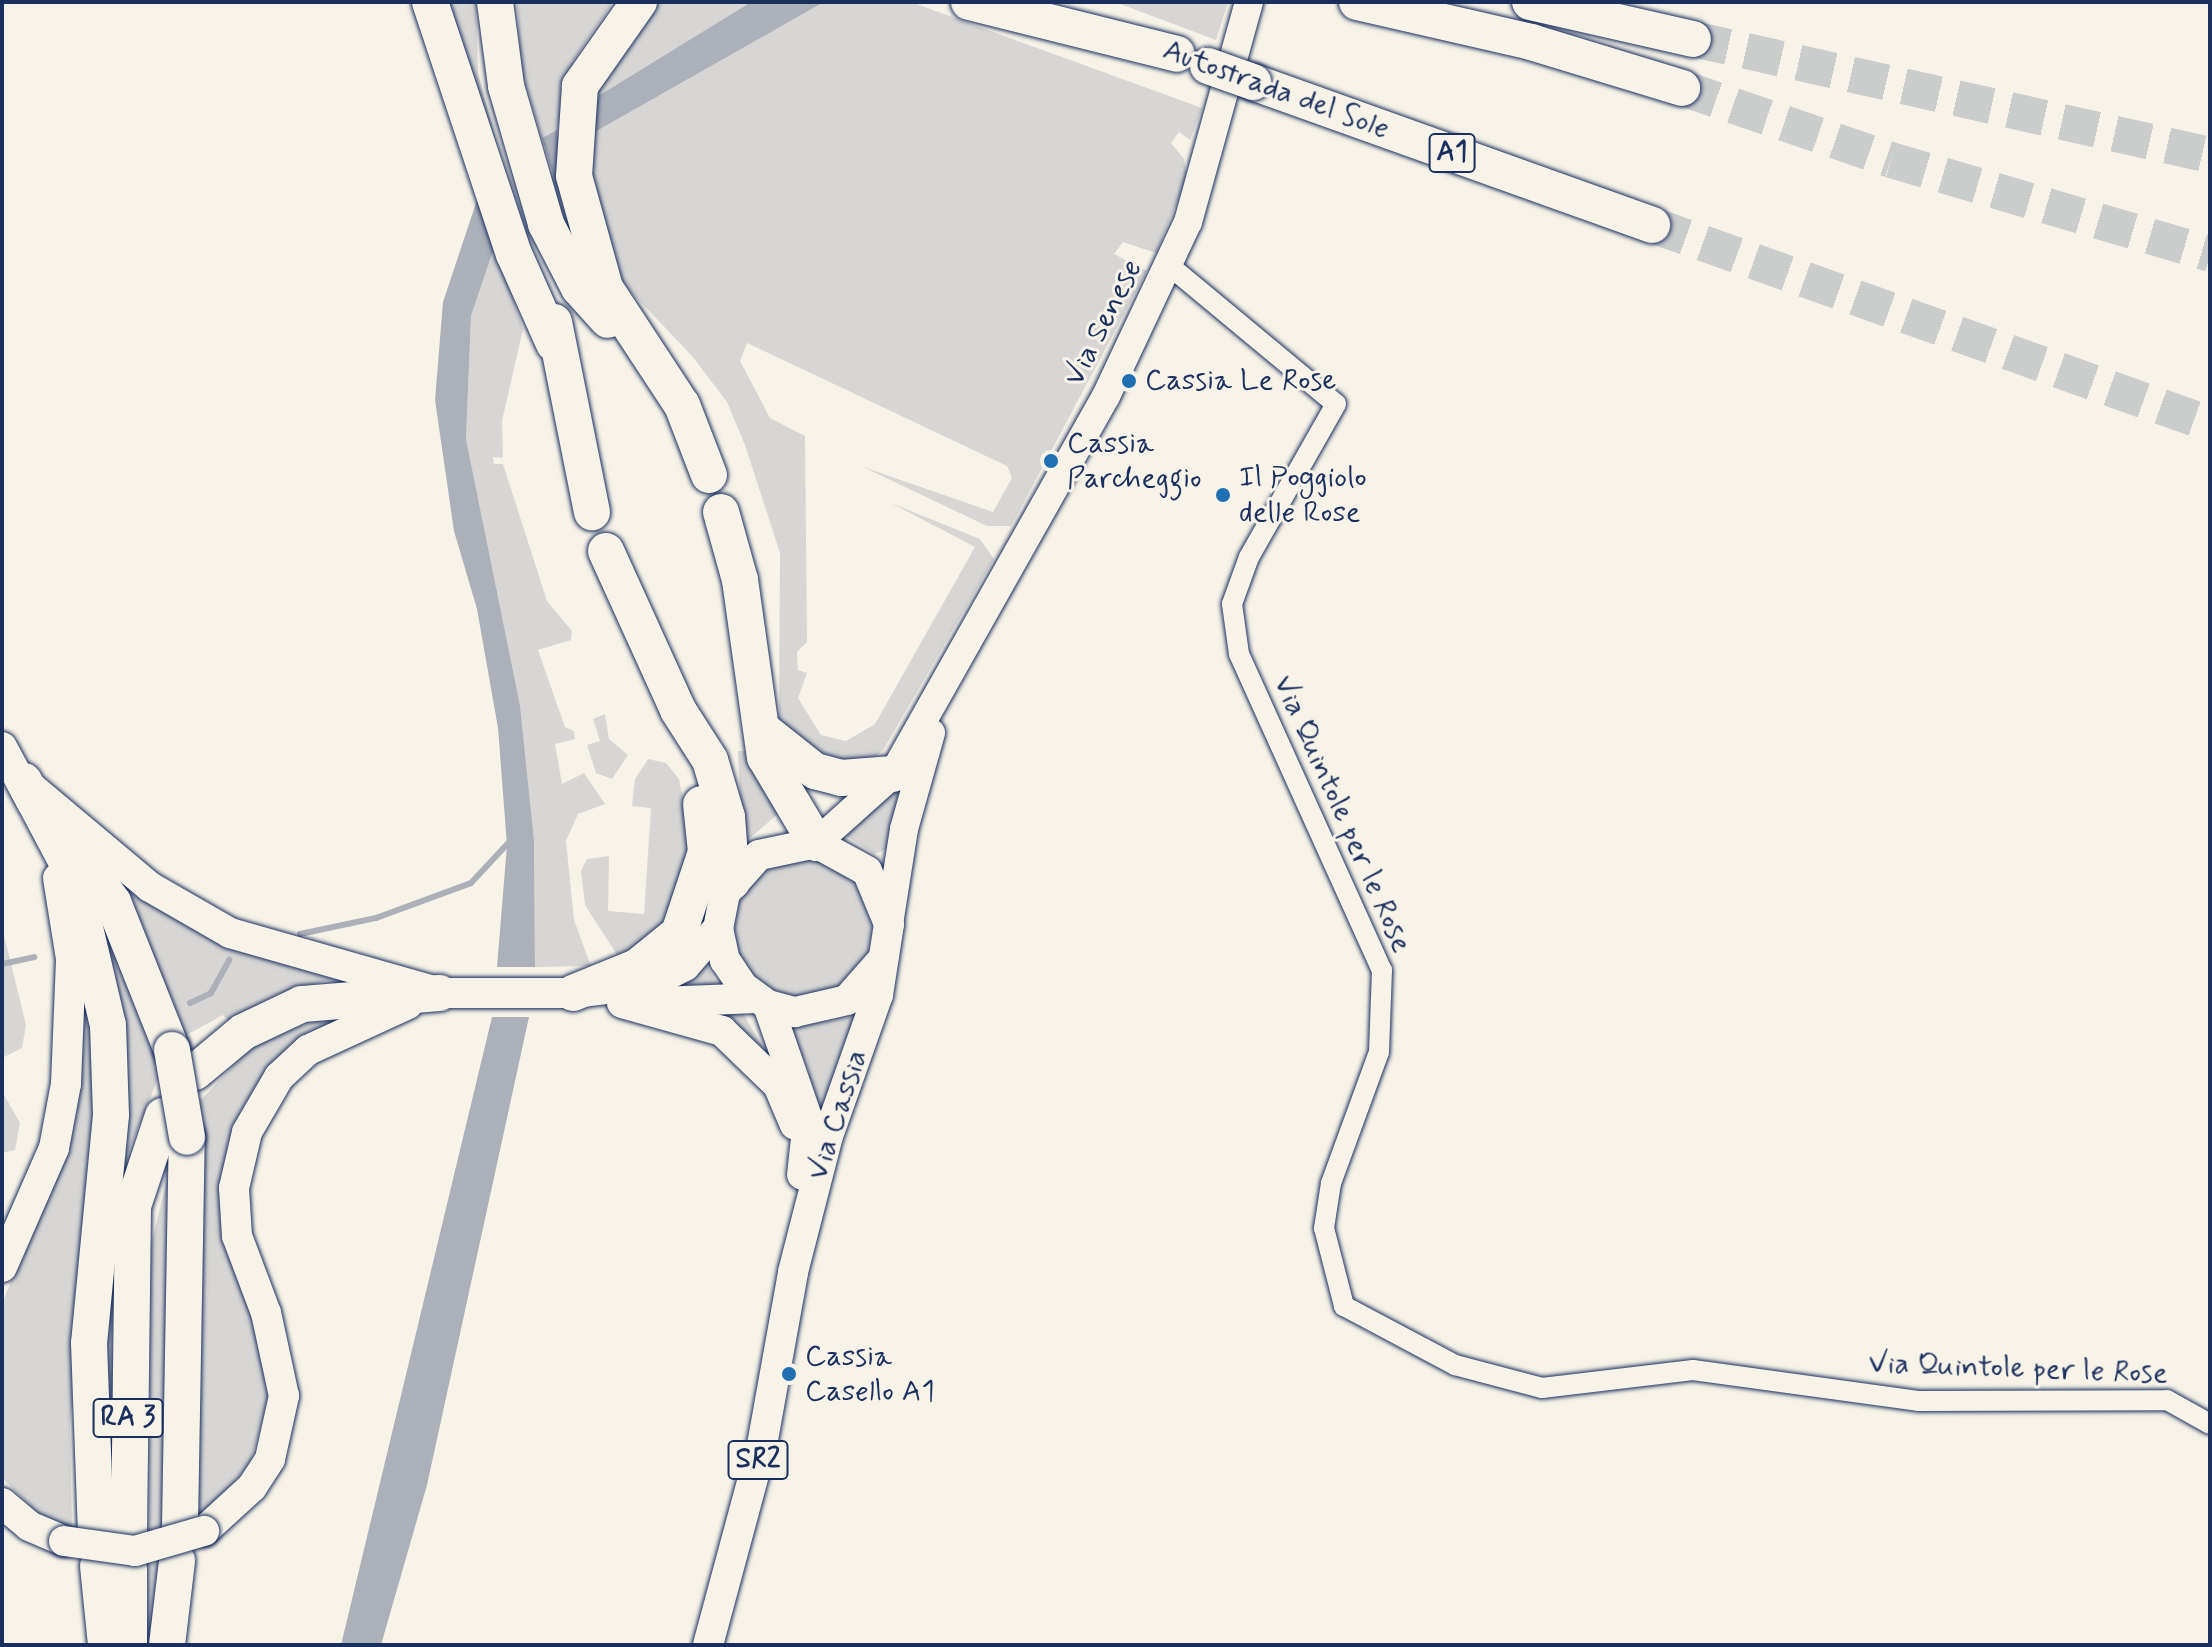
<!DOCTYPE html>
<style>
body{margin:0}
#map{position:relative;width:2212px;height:1647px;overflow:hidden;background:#f7f3e8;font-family:Mynerve,sans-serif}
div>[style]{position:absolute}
.green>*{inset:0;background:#d7d6d4}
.round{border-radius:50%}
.water>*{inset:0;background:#acb0b9}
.stream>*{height:6px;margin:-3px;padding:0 3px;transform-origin:3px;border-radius:3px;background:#acb0b9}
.highway-tunnel>*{height:36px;margin-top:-18px;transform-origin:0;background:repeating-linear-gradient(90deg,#cbcccc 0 36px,transparent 0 54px)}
.roads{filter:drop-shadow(0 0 2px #1b2f5e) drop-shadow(0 0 2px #1b2f5e)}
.street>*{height:20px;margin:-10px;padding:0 10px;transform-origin:10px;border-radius:10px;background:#f7f3e8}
.secondary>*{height:28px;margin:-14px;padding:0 14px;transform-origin:14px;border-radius:14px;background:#f7f3e8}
.primary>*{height:30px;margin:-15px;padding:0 15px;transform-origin:15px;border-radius:15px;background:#f7f3e8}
.highway>*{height:36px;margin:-18px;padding:0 18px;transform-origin:18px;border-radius:18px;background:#f7f3e8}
.bridges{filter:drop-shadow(0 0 2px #1b2f5e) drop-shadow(0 0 2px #1b2f5e)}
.primary-bridge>*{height:30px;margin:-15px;padding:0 15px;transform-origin:15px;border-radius:15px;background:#f7f3e8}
.highway-bridge>*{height:36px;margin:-18px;padding:0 18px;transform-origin:18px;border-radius:18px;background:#f7f3e8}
.dots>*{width:22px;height:22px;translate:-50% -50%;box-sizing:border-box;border:4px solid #f7f3e8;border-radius:50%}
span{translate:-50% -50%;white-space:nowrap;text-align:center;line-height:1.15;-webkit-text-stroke:6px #f7f3e8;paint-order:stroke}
.shield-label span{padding:2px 6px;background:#f7f3e8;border:2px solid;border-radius:6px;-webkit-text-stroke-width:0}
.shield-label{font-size:28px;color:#1b2f5e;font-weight:700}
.street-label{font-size:30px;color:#1b2f5e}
.poi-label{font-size:30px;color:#1b2f5e}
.left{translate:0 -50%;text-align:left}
.frame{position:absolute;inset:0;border:4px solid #1b2f5e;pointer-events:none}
</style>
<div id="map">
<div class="green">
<div style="clip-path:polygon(444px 2px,476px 2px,478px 73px,497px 145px)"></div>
<div style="clip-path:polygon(517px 2px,613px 2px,573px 61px,557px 130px,542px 138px,521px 68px)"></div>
<div style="clip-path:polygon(654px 2px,751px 2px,590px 101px)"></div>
<div style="clip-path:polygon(824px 2px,911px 2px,1202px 108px,1190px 140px,1179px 132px,1171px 143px,1184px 159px,1187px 178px,1156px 253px,1123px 242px,1114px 254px,1147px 271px,1011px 526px,987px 526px,863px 467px,993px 512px,1012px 478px,1007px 466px,747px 343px,740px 361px,770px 418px,805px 436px,807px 642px,797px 652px,798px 670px,807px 673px,798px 698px,821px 735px,846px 741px,875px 724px,975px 547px,891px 503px,980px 539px,994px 559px,883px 750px,873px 759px,850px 761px,816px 753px,779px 721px,780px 553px,745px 445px,727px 402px,692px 356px,613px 273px,587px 191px,586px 137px)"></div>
<div style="clip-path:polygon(1115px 2px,1228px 2px,1216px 40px)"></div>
<div style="clip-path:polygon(495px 245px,523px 329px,502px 421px,503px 458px,493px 457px,494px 464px,503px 464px,547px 601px,572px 631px,571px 640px,538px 650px,565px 727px,574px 731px,575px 739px,555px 744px,562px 784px,584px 773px,605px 804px,578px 814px,566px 841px,574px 920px,591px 966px,535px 967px,534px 840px,520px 705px,466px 439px,471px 316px)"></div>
<div style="clip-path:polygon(605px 714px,609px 739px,628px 755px,612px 779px,596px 773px,587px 745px,600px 741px,593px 719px)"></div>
<div style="clip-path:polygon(922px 733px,887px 849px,874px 854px,842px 833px)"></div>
<div style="clip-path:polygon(738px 751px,746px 751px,779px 813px,742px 845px)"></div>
<div style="clip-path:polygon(648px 759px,666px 763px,679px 779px,691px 839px,671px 921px,621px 961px,585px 905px,581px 871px,587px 859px,609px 856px,608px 911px,644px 914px,651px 808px,632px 806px,635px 779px)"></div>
<div style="clip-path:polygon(103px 859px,332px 974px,332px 979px,276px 995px,228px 1020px,223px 1015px,183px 1037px)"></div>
<div class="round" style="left:734px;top:860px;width:138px;height:138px"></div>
<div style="clip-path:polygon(96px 904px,149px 1020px,159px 1076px,121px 1170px)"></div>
<div style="clip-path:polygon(2px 927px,26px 1025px,22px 1048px,2px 1058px)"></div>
<div style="clip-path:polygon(705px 963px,719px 987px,656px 989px)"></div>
<div style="clip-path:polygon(87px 1006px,98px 1082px,70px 1426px,72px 1529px,44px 1519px,2px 1478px,2px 1304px,60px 1161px)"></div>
<div style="clip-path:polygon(349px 1008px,232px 1140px,268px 1398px,250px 1464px,198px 1521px,197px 1104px,254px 1044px)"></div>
<div style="clip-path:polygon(699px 1009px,742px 1012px,763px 1047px,735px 1028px)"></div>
<div style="clip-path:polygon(853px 1017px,853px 1022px,819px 1155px,808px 1068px,789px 1027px)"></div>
<div style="clip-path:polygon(2px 1091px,20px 1123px,15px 1150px,2px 1153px)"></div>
<div style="clip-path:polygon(172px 1161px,172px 1531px,149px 1535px,151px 1244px)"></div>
<div style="clip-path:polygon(111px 1231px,115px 1536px,100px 1434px)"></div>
<div style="clip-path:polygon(170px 1561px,159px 1645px,146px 1645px,149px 1565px)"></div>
</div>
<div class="water">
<div style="clip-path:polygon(751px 2px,824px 2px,586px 137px,590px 101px)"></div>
<div style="clip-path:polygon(557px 130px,564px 191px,559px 193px,542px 138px)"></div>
<div style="clip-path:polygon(479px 194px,495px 245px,471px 316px,466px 439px,520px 705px,534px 840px,535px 967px,497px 967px,507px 845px,498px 728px,477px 609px,454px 531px,435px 400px,443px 302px)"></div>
<div style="clip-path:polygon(492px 1017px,529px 1017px,427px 1485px,381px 1645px,341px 1645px)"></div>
</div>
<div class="stream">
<div style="left:300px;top:934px;width:78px;rotate:-11.9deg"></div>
<div style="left:376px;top:918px;width:101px;rotate:-20.2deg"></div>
<div style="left:471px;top:883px;width:57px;rotate:-47.1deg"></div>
<div style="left:2px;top:964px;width:33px;rotate:-12deg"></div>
<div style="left:190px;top:1003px;width:23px;rotate:-25deg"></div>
<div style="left:211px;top:993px;width:38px;rotate:-61deg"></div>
</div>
<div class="highway-tunnel">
<div style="left:1693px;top:39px;width:530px;rotate:12.65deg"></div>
<div style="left:1682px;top:88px;width:221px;rotate:19deg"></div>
<div style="left:1891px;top:160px;width:333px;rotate:16.4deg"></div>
<div style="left:1652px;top:225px;width:592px;rotate:19.63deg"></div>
</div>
<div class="roads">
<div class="street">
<div style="left:1171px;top:267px;width:214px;rotate:39.7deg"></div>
<div style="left:1336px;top:404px;width:176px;rotate:119.6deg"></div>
<div style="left:1249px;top:557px;width:50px;rotate:109.9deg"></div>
<div style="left:1232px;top:604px;width:50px;rotate:82deg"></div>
<div style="left:1239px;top:654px;width:347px;rotate:65.7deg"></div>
<div style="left:1382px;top:970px;width:82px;rotate:92.1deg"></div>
<div style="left:1379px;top:1052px;width:140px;rotate:110.1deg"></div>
<div style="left:1331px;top:1183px;width:46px;rotate:98.8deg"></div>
<div style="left:1324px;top:1228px;width:81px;rotate:75.6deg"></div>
<div style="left:1344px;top:1306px;width:126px;rotate:28deg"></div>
<div style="left:1455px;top:1365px;width:90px;rotate:14.8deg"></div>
<div style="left:1542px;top:1388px;width:152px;rotate:-6.8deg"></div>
<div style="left:1693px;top:1370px;width:227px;rotate:7.8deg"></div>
<div style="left:1918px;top:1401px;width:249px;rotate:-0.2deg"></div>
<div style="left:2167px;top:1400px;width:49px;rotate:29.2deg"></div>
</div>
<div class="secondary">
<div style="left:816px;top:843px;width:103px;rotate:-41.9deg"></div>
<div style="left:893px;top:774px;width:434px;rotate:-60.6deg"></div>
<div style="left:1106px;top:396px;width:192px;rotate:-64.8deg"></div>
<div style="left:1188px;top:222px;width:228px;rotate:-74.5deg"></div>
<div style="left:889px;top:924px;width:96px;rotate:-81deg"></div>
<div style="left:904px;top:829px;width:100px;rotate:-74.3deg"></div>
</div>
<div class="primary">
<div style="left:2px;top:747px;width:64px;rotate:61.8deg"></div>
<div style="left:32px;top:788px;width:154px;rotate:40deg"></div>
<div style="left:150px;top:887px;width:92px;rotate:29.9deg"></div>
<div style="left:230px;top:933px;width:218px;rotate:15.9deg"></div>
<div style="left:440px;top:993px;width:133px"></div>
<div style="left:573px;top:993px;width:77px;rotate:-6.8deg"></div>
<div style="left:649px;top:984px;width:40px;rotate:-26.6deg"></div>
<div style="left:685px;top:966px;width:50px;rotate:-49deg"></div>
<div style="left:658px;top:1002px;width:98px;rotate:-2.3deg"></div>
<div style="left:622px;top:1003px;width:104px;rotate:15.6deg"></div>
<div style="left:722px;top:1031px;width:78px;rotate:44deg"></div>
<div style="left:778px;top:1085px;width:43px;rotate:67deg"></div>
<div style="left:768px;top:1005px;width:122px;rotate:70.8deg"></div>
<div style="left:808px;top:1120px;width:55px;rotate:96.2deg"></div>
<div style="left:2px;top:1267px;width:130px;rotate:-66.4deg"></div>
<div style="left:54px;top:1148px;width:65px;rotate:-79.4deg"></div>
<div style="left:66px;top:1084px;width:125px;rotate:-87.7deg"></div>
<div style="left:71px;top:959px;width:82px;rotate:-99.1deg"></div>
<div style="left:2px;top:1503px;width:35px;rotate:40deg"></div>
<div style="left:29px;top:1526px;width:38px;rotate:23deg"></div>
<div style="left:204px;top:1531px;width:65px;rotate:-42.5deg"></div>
<div style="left:252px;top:1487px;width:33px;rotate:-57deg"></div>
<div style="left:270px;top:1459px;width:65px;rotate:-77.5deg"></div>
<div style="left:284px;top:1396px;width:85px;rotate:-102.2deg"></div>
<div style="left:266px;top:1313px;width:82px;rotate:-110.6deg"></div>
<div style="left:237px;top:1236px;width:48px;rotate:-93.6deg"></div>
<div style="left:234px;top:1188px;width:57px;rotate:-76.9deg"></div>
<div style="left:247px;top:1132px;width:64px;rotate:-59.8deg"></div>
<div style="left:279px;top:1077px;width:40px;rotate:-43deg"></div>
<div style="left:308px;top:1050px;width:110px;rotate:-24.7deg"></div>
<div style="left:708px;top:1645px;width:207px;rotate:-74.9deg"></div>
<div style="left:762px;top:1445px;width:176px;rotate:-79.8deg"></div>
<div style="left:793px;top:1272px;width:140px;rotate:-75.6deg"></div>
<div style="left:828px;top:1136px;width:150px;rotate:-70.5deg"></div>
<div style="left:878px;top:995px;width:72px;rotate:-81.2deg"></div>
<div style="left:889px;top:924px;width:57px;rotate:-112.5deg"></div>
<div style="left:867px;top:871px;width:58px;rotate:-151.2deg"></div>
<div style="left:816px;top:843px;width:58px;rotate:168.1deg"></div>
<div style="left:759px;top:855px;width:51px;rotate:131.8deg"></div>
<div style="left:725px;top:893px;width:36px;rotate:101deg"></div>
<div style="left:718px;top:928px;width:33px;rotate:78deg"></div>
<div style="left:725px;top:960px;width:32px;rotate:56deg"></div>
<div style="left:743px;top:987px;width:31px;rotate:36deg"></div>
<div style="left:768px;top:1005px;width:28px;rotate:15deg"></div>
<div style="left:795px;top:1012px;width:53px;rotate:-13deg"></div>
<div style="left:847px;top:1000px;width:55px;rotate:-48.7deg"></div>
</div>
<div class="highway">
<div style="left:430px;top:2px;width:266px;rotate:71.6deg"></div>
<div style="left:514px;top:254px;width:98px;rotate:66deg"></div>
<div style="left:495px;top:2px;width:85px;rotate:82.5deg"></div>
<div style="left:506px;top:86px;width:144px;rotate:73.8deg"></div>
<div style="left:546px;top:224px;width:72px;rotate:62.7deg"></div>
<div style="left:579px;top:288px;width:43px;rotate:47.8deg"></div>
<div style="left:639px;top:2px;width:103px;rotate:125.1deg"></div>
<div style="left:580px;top:86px;width:90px;rotate:93.8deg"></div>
<div style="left:574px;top:176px;width:116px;rotate:74.5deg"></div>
<div style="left:605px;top:288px;width:140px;rotate:56.7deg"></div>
<div style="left:682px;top:405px;width:75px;rotate:68.9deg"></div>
<div style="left:969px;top:2px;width:214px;rotate:14deg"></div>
<div style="left:1357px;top:2px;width:179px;rotate:12.9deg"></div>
<div style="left:1531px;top:42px;width:158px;rotate:16.9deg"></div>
<div style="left:1530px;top:2px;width:167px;rotate:12.8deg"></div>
<div style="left:1253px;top:82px;width:424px;rotate:19.7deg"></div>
<div style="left:554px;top:322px;width:194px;rotate:78.7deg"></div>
<div style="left:721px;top:512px;width:71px;rotate:74.4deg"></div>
<div style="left:740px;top:580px;width:179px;rotate:82deg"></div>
<div style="left:765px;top:757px;width:100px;rotate:59.3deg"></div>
<div style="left:606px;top:551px;width:175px;rotate:65.6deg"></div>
<div style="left:678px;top:710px;width:59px;rotate:57.4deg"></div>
<div style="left:710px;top:760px;width:59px;rotate:73.4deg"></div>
<div style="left:727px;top:817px;width:65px;rotate:85.6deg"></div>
<div style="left:762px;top:729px;width:68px;rotate:38.4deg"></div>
<div style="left:815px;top:771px;width:27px;rotate:15deg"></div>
<div style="left:841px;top:778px;width:52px;rotate:-4.4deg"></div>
<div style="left:24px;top:781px;width:103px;rotate:62.2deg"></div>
<div style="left:72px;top:872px;width:157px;rotate:76.8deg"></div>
<div style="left:108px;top:1025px;width:90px;rotate:88.1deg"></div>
<div style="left:111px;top:1115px;width:229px;rotate:95.5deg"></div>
<div style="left:89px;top:1343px;width:188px;rotate:87.9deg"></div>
<div style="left:77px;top:853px;width:61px;rotate:53.7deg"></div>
<div style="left:113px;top:902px;width:159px;rotate:68.3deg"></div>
<div style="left:573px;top:993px;width:69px;rotate:-22.1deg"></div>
<div style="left:637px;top:967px;width:54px;rotate:-39deg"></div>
<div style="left:679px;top:933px;width:85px;rotate:-71.6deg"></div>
<div style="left:706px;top:852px;width:48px;rotate:-95.9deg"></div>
<div style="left:195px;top:1072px;width:62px;rotate:-39.8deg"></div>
<div style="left:243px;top:1032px;width:65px;rotate:-25.4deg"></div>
<div style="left:302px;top:1004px;width:138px;rotate:-4.6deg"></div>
<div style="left:180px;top:1526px;width:389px;rotate:-89deg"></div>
<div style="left:129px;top:1534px;width:328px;rotate:-89.3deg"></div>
<div style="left:133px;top:1206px;width:95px;rotate:-71.6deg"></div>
<div style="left:98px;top:1566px;width:79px;rotate:84.2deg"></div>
<div style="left:129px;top:1645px;width:77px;rotate:-90deg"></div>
<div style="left:167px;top:1645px;width:85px;rotate:-83.2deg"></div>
</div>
</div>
<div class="bridges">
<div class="primary-bridge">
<div style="left:64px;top:1541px;width:72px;rotate:8deg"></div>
<div style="left:135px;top:1551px;width:72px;rotate:-16.2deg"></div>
</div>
<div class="highway-bridge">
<div style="left:1208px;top:66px;width:48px;rotate:19.6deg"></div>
<div style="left:172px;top:1050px;width:88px;rotate:80.2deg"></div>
</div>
</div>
<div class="dots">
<div style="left:1129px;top:381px;background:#1f6fb2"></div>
<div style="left:1051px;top:461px;background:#1f6fb2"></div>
<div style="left:1223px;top:495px;background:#1f6fb2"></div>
<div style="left:789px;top:1374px;background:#1f6fb2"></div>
</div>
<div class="shield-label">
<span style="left:1452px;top:153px">A1</span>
<span style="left:128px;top:1418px">RA 3</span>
<span style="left:758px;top:1460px">SR2</span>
</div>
<div class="street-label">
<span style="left:1276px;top:90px;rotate:20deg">Autostrada del Sole</span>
<span style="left:1104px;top:323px;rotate:-63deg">Via Senese</span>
<span style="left:1342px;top:814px;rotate:66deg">Via Quintole per le Rose</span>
<span style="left:838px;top:1115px;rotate:-72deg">Via Cassia</span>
<span style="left:2018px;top:1369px;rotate:2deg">Via Quintole per le Rose</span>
</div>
<div class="poi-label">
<span class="left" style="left:1145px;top:381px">Cassia Le Rose</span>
<span class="left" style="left:1067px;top:461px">Cassia<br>Parcheggio</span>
<span class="left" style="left:1239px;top:495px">Il Poggiolo<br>delle Rose</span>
<span class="left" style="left:805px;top:1374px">Cassia<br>Casello A1</span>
</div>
<div class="frame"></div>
</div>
